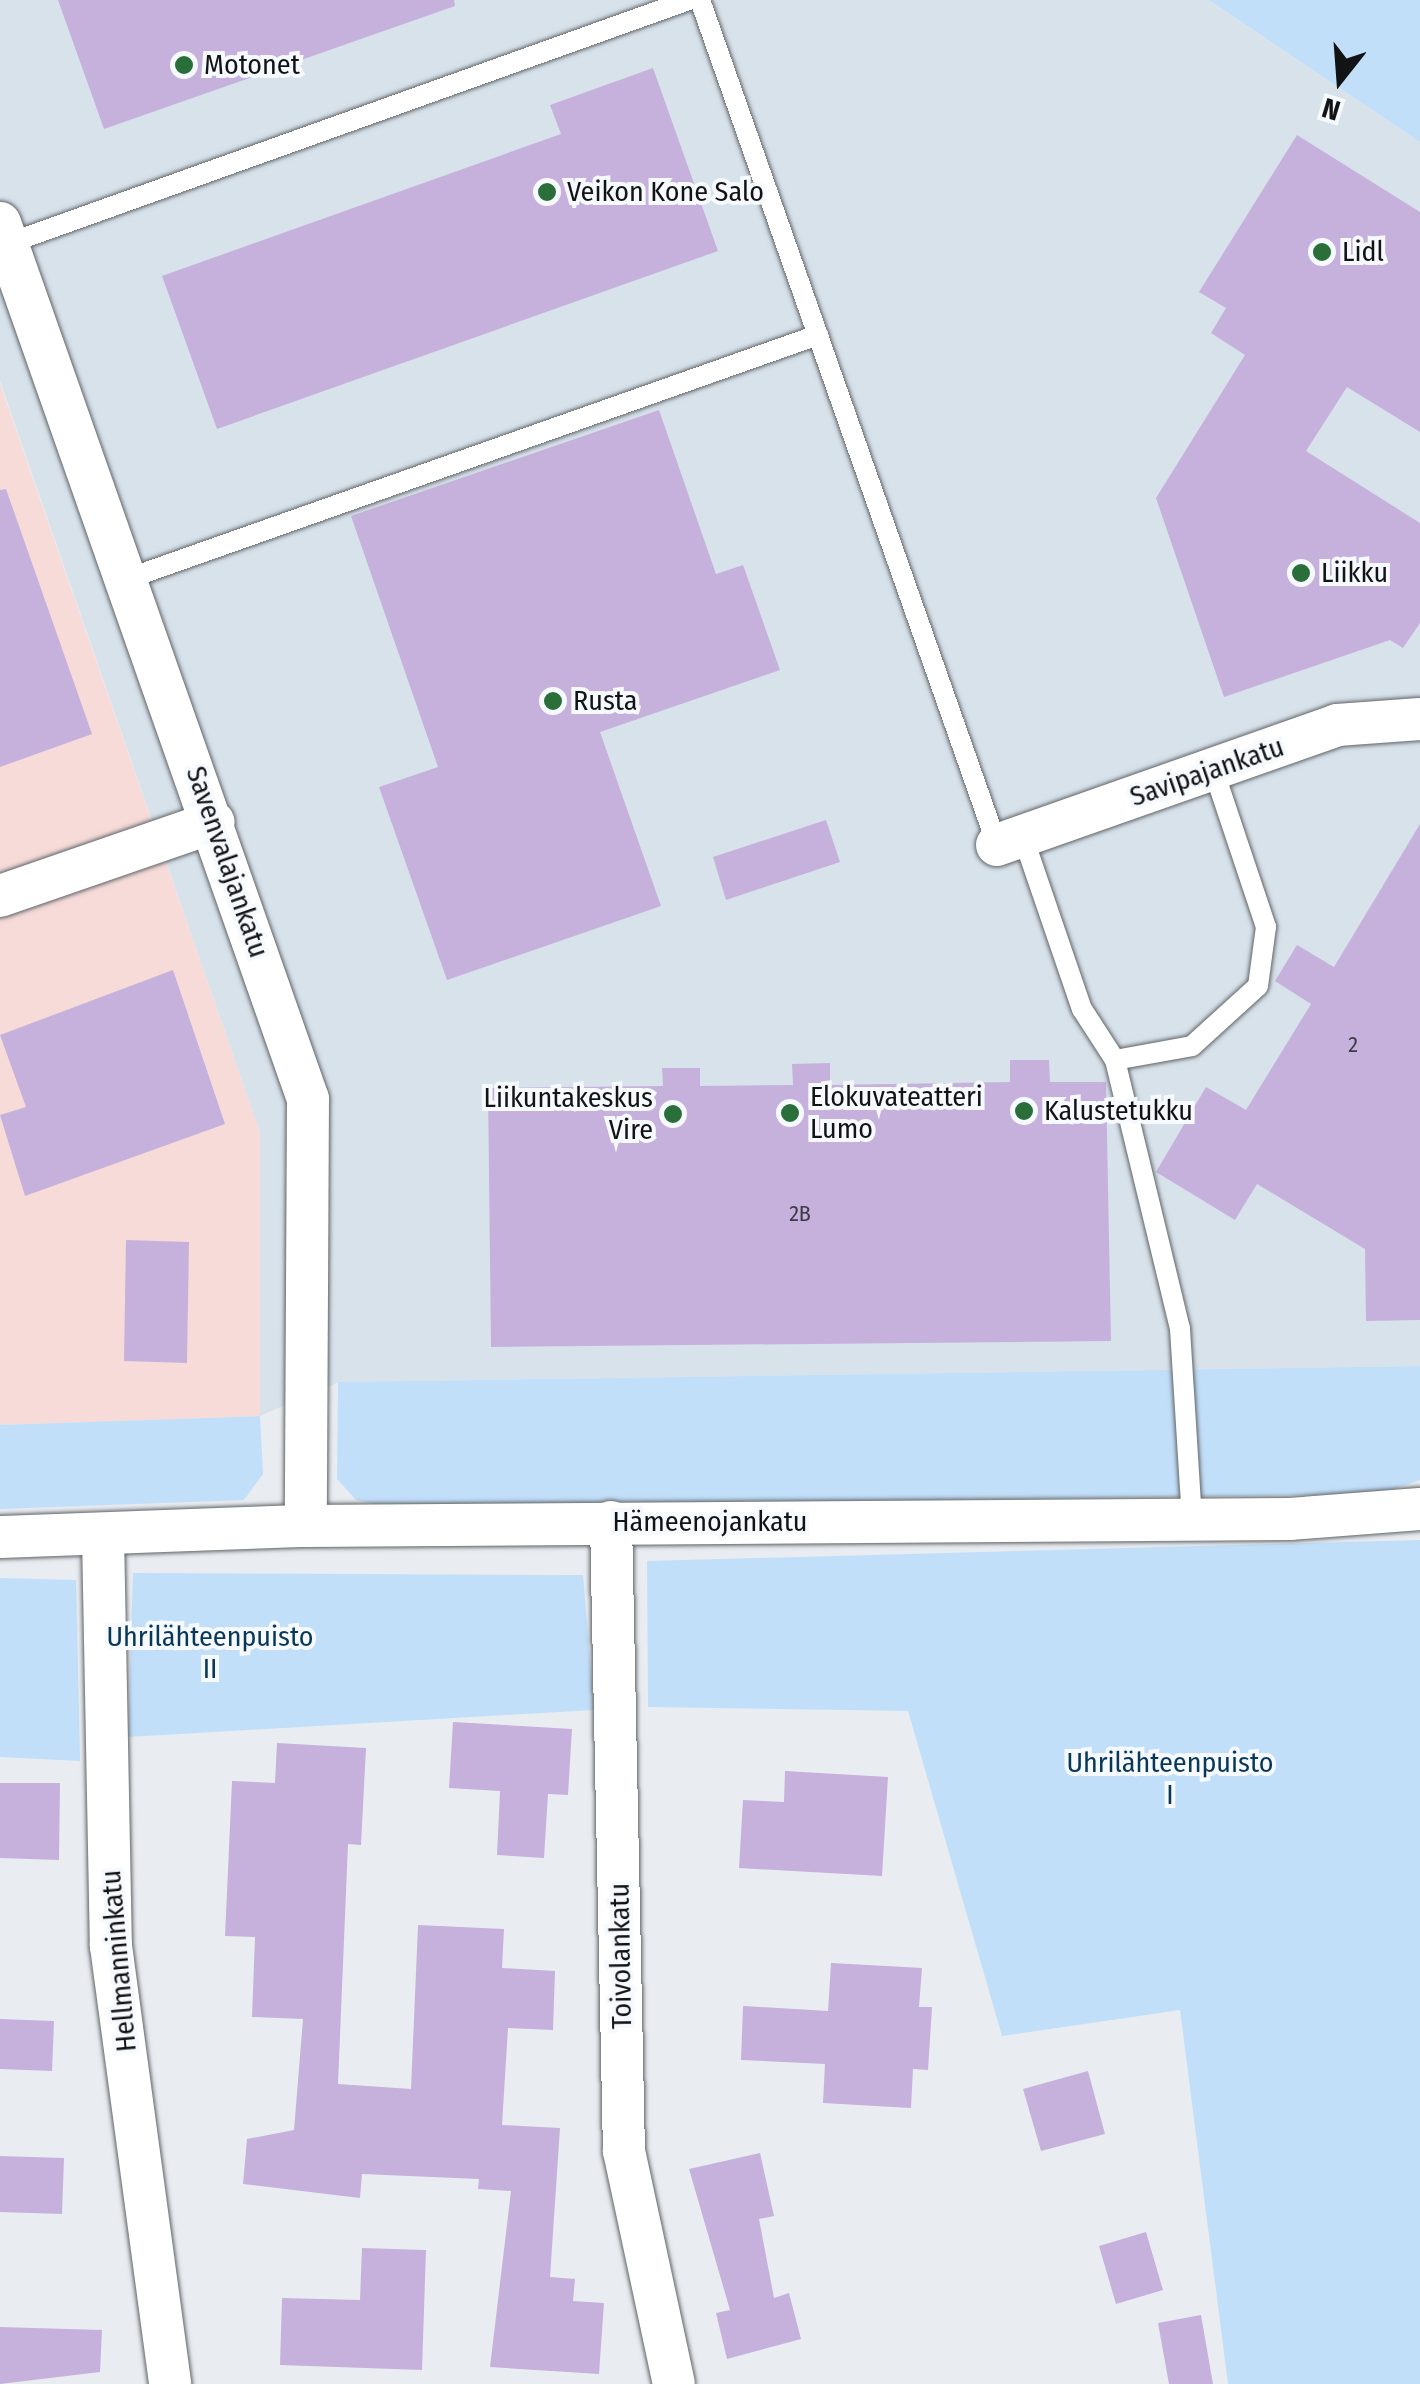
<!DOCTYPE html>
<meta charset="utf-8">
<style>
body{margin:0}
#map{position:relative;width:1420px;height:2384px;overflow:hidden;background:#e9edf1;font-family:"Fira Sans Condensed",sans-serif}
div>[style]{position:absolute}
.built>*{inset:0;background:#d8e2eb}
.industrial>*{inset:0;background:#f6dbd9}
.green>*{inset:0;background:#c2dff9}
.building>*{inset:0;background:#c6b1dc}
.roads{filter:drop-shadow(0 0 2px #606467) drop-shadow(0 0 2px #606467)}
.service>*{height:20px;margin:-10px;padding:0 10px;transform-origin:10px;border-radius:10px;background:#fff}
.minor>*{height:42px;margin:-21px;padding:0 21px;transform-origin:21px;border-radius:21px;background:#fff}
.dots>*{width:28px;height:28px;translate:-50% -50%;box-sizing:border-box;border:5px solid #f6fafe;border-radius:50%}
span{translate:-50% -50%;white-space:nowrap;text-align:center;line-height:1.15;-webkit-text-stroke:8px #f6fafe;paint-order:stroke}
.number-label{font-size:22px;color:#3f3a47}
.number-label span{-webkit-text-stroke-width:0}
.poi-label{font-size:28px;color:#121315}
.left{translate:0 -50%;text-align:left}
.right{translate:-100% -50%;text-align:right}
.street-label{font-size:28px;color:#121315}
.park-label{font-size:28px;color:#093758}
.north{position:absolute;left:1290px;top:30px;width:100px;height:100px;-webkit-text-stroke:8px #f6fafe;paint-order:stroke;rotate:197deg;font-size:28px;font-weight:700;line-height:40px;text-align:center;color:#121315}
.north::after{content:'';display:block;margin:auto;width:35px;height:45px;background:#121315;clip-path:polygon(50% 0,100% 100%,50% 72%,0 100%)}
</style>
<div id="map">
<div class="built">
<div style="clip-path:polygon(0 0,1208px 0,1420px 142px,1420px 1366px,339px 1382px,260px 1416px,260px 1133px,0 381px)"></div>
</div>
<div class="industrial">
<div style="clip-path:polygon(0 384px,260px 1133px,260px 1416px,0 1425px)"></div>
</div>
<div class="green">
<div style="clip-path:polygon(1208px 0,1420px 0,1420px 142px,1213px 3px)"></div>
<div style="clip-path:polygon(1420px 1366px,1420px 1480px,1380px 1494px,386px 1507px,356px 1500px,337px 1479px,338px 1382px)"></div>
<div style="clip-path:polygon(260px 1416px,263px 1474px,244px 1500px,0 1509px,0 1425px)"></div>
<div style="clip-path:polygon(1420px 1540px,1420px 2384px,1228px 2384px,1180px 2010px,1002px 2036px,908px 1711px,648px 1707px,647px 1561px)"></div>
<div style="clip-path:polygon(133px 1573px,583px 1575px,594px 1710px,128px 1737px)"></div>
<div style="clip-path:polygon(0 1578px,76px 1580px,80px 1761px,0 1757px)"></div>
</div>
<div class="building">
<div style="clip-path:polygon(58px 0,454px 0,455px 6px,104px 129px)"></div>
<div style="clip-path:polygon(653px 68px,718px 251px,217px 429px,162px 276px,561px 134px,550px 105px)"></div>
<div style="clip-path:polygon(1297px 135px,1420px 212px,1420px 432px,1347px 387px,1306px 451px,1420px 523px,1420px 623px,1403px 648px,1390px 640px,1224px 697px,1156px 498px,1245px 355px,1211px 333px,1226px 308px,1199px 292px)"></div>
<div style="clip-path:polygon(659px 410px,716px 574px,743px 565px,780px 670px,600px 732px,661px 906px,447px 980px,379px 787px,438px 767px,351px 516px)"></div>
<div style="clip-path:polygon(6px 489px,92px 734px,0 767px,0 490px)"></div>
<div style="clip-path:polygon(826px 820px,840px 862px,726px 900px,713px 857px)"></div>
<div style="clip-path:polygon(1420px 824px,1420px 1320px,1366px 1321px,1365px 1249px,1257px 1184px,1235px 1220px,1156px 1172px,1206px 1087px,1246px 1110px,1311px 1004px,1275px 981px,1297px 945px,1334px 967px)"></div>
<div style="clip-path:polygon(173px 970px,225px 1124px,25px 1196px,0 1115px,26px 1107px,0 1035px)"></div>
<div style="clip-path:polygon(1010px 1060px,1049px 1060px,1050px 1082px,1106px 1082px,1111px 1341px,491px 1347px,488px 1088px,663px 1086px,662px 1068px,700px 1068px,700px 1086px,793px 1085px,792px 1064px,830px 1063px,830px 1085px,1010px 1082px)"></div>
<div style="clip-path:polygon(126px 1240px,189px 1242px,187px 1363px,124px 1361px)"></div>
<div style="clip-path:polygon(453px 1722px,572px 1729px,568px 1795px,548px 1794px,544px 1858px,497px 1855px,500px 1791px,449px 1788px)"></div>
<div style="clip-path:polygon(277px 1743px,366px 1748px,361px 1845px,348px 1844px,338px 2084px,411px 2089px,418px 1925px,504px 1929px,502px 1968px,555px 1971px,553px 2030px,508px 2028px,502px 2125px,560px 2128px,550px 2277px,575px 2279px,573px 2301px,604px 2303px,599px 2374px,490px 2367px,511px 2191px,478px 2189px,479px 2179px,362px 2174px,360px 2198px,243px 2184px,247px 2139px,294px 2130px,303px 2019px,252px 2017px,255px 1937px,225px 1936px,232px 1781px,275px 1783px)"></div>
<div style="clip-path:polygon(785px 1771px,888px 1777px,882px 1876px,739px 1868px,743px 1800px,784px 1802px)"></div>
<div style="clip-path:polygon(0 1783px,60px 1783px,59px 1860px,0 1858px)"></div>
<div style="clip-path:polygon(831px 1963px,922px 1968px,919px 2007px,932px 2007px,928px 2070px,913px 2069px,911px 2108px,823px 2103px,825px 2064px,741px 2060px,743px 2006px,828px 2011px)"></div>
<div style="clip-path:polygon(0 2019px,54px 2021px,52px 2071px,0 2069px)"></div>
<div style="clip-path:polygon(1088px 2071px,1105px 2134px,1041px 2151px,1023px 2089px)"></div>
<div style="clip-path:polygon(760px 2153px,774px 2216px,759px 2219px,774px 2298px,789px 2293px,801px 2339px,727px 2359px,716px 2313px,730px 2310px,689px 2169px)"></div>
<div style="clip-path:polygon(0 2156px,64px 2158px,62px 2214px,0 2212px)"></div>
<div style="clip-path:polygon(1146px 2232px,1163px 2290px,1116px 2304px,1099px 2246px)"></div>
<div style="clip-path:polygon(362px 2248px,426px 2250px,422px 2370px,280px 2365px,282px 2298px,360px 2300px)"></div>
<div style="clip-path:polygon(1201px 2315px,1213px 2384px,1169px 2384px,1158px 2323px)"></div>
<div style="clip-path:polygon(0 2327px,102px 2330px,100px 2372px,0 2384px)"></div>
</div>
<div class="roads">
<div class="service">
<div style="left:700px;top:0;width:896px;rotate:70.63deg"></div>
<div style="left:7px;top:244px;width:724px;rotate:-19.69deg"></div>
<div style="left:127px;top:579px;width:733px;rotate:-19.45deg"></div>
<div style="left:1023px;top:837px;width:182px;rotate:71.1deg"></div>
<div style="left:1082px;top:1009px;width:61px;rotate:57.1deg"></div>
<div style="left:1115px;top:1060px;width:277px;rotate:76.4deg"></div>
<div style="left:1180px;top:1329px;width:190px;rotate:86.4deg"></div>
<div style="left:1115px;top:1060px;width:78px;rotate:-10.3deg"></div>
<div style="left:1192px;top:1046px;width:89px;rotate:-42.3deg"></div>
<div style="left:1258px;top:986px;width:60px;rotate:-82.3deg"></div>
<div style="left:1266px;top:927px;width:167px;rotate:-108.5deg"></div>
</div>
<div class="minor">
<div style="left:0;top:223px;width:929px;rotate:70.63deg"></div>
<div style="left:308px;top:1099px;width:427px;rotate:90.3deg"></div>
<div style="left:997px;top:845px;width:361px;rotate:-19.4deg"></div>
<div style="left:1337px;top:725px;width:83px;rotate:-4.1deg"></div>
<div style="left:0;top:896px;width:226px;rotate:-19.1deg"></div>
<div style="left:611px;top:1522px;width:629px;rotate:88.82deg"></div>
<div style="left:624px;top:2151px;width:238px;rotate:77.9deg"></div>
<div style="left:103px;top:1535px;width:411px;rotate:88.9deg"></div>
<div style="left:111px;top:1946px;width:442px;rotate:82.3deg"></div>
<div style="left:0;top:1537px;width:306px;rotate:-2.1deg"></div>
<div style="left:306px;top:1526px;width:984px;rotate:-0.41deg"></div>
<div style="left:1290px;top:1519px;width:130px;rotate:-4.4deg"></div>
</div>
</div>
<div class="dots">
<div style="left:184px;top:65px;background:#2a6f3a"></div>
<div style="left:547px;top:192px;background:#2a6f3a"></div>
<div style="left:1322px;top:252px;background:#2a6f3a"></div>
<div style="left:1301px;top:573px;background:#2a6f3a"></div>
<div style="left:553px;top:701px;background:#2a6f3a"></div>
<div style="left:1024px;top:1111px;background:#2a6f3a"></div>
<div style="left:790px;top:1113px;background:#2a6f3a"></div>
<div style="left:673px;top:1114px;background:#2a6f3a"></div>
</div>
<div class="number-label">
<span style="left:1353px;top:1045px">2</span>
<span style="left:800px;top:1214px">2B</span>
</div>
<div class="poi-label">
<span class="left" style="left:204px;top:65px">Motonet</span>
<span class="left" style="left:567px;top:192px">Veikon Kone Salo</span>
<span class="left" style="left:1342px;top:252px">Lidl</span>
<span class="left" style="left:1321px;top:573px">Liikku</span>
<span class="left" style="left:573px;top:701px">Rusta</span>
<span class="left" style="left:810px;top:1113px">Elokuvateatteri<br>Lumo</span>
<span class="right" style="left:653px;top:1114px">Liikuntakeskus<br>Vire</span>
<span class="left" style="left:1044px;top:1111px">Kalustetukku</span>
</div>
<div class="street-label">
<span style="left:1207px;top:772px;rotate:-19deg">Savipajankatu</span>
<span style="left:227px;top:862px;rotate:71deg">Savenvalajankatu</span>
<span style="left:710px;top:1522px">Hämeenojankatu</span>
<span style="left:621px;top:1956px;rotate:-91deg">Toivolankatu</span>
<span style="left:119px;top:1961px;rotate:-95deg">Hellmanninkatu</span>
</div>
<div class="park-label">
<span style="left:210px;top:1653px">Uhrilähteenpuisto<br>II</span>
<span style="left:1170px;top:1779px">Uhrilähteenpuisto<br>I</span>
</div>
<div class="north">N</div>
</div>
